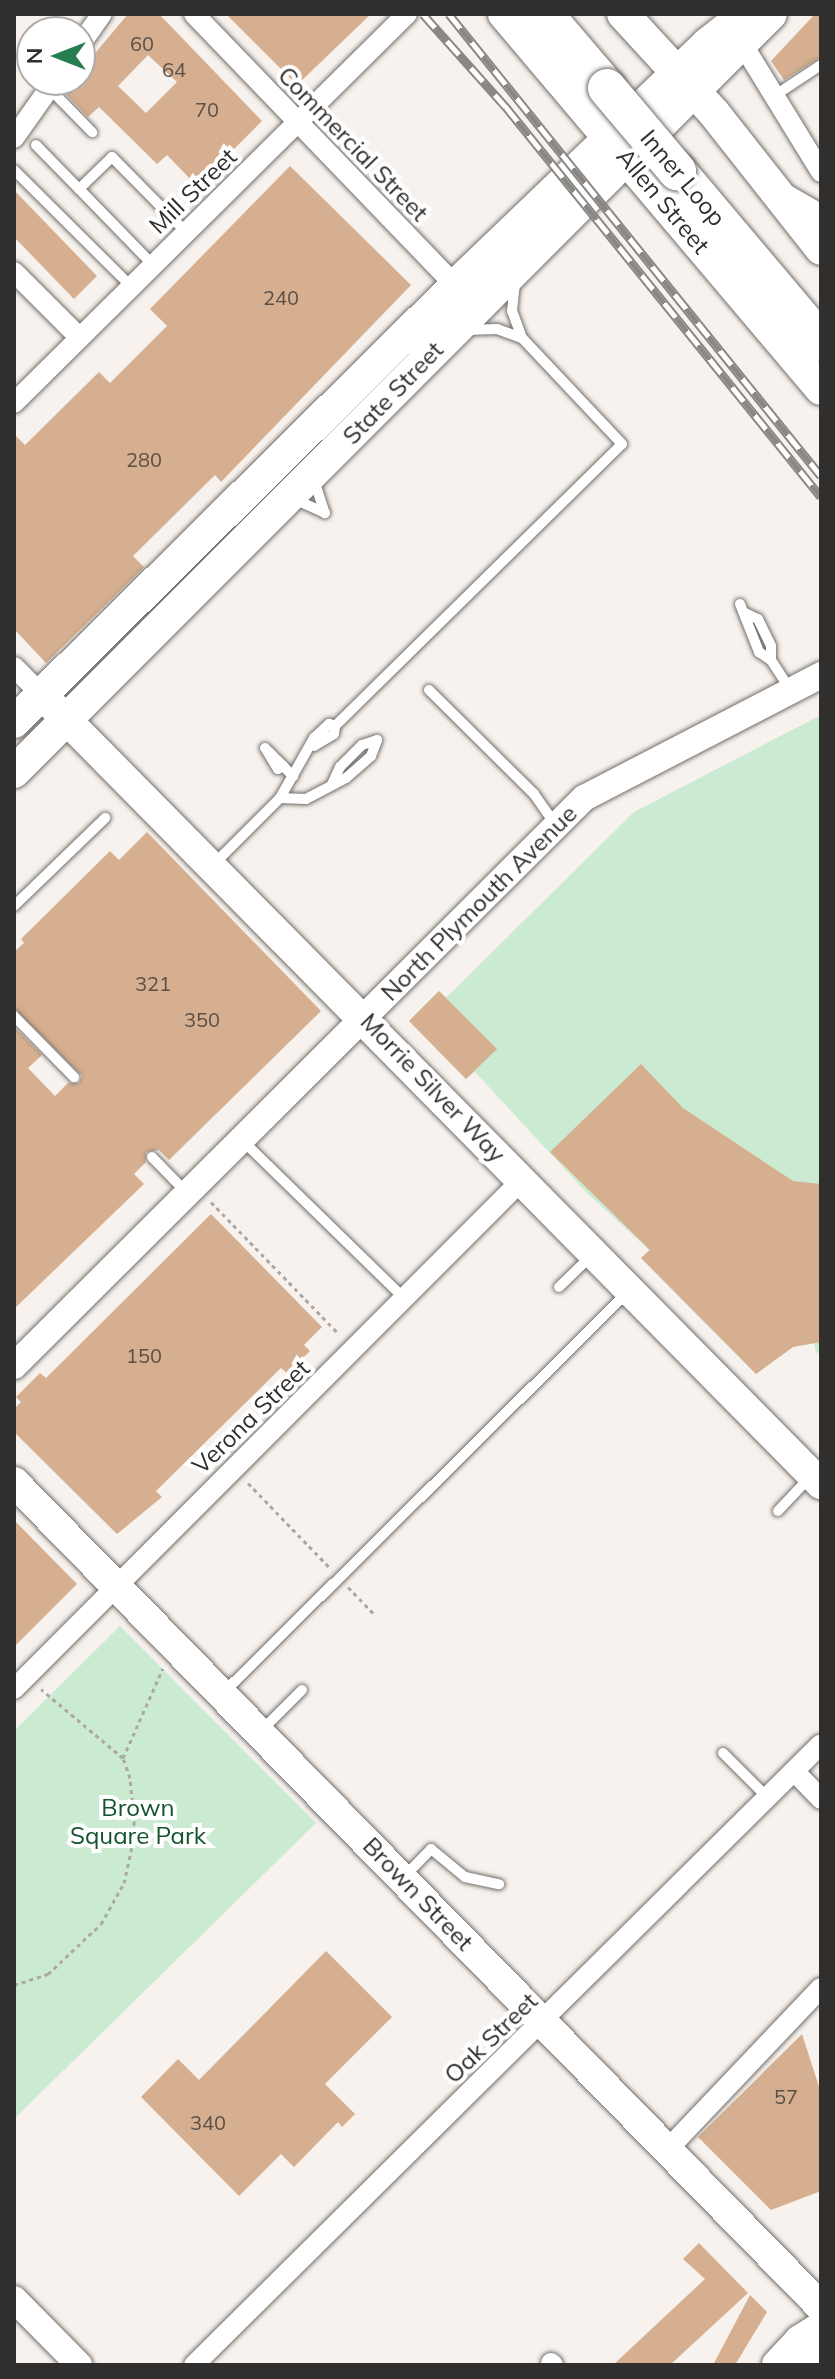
<!DOCTYPE html>
<style>
body{margin:0}
#map{position:relative;width:835px;height:2379px;overflow:hidden;background:#f7f2ed;font-family:Mulish,sans-serif}
div>[style]{position:absolute}
.green>*{inset:0;background:#cbead2}
.building>*{inset:0;background:#d5af8f}
.path>*{height:3px;margin-top:-1.5px;transform-origin:0;background:repeating-linear-gradient(90deg,#aca8a5 0 4px,transparent 0 8px)}
.roads{filter:drop-shadow(0 0 2px #736e6b) drop-shadow(0 0 2px #736e6b)}
.service>*{height:10px;margin:-5px;padding:0 5px;transform-origin:5px;border-radius:5px;background:#fff}
.minor>*{height:20px;margin:-10px;padding:0 10px;transform-origin:10px;border-radius:10px;background:#fff}
.tertiary>*{height:26px;margin:-13px;padding:0 13px;transform-origin:13px;border-radius:13px;background:#fff}
.secondary>*{height:30px;margin:-15px;padding:0 15px;transform-origin:15px;border-radius:15px;background:#fff}
.primary>*{height:32px;margin:-16px;padding:0 16px;transform-origin:16px;border-radius:16px;background:#fff}
.motorway>*{height:38px;margin:-19px;padding:0 19px;transform-origin:19px;border-radius:19px;background:#fff}
.rail>*{height:9px;margin-top:-4.5px;transform-origin:0;background:repeating-linear-gradient(90deg,#fff 0 18px,#8a8784 0 36px);box-sizing:border-box;border-block:2px solid #8a8784}
.bridges{filter:drop-shadow(0 0 2px #736e6b) drop-shadow(0 0 2px #736e6b)}
.motorway-bridge>*{height:38px;margin:-19px;padding:0 19px;transform-origin:19px;border-radius:19px;background:#fff}
span{translate:-50% -50%;white-space:nowrap;text-align:center;line-height:1.15;-webkit-text-stroke:8px #fff;paint-order:stroke}
.number-label{font-size:20px;color:#5a4f46}
.number-label span{-webkit-text-stroke-width:0}
.street-label{font-size:24px;color:#312f2e}
.park-label{font-size:24px;color:#12532c}
.frame{position:absolute;inset:0;border:16px solid #312f2e;pointer-events:none}
.north{position:absolute;left:16px;top:16px;width:80px;height:80px;box-sizing:border-box;background:#fff;border:2px solid #adacab;border-radius:50%;rotate:270deg;font-size:22px;font-weight:700;line-height:32px;text-align:center;color:#312f2e}
.north::after{content:'';display:block;margin:auto;width:28px;height:36px;background:#287d50;clip-path:polygon(50% 0,100% 100%,50% 72%,0 100%)}
</style>
<div id="map">
<div class="green">
<div style="clip-path:polygon(821px 715px,821px 1352px,816px 1353px,814px 1343px,793px 1347px,756px 1374px,641px 1258px,649px 1250px,585px 1191px,475px 1072px,466px 1079px,409px 1021px,439px 991px,446px 997px,452px 992px,634px 812px)"></div>
<div style="clip-path:polygon(120px 1626px,316px 1823px,14px 2119px,14px 1731px)"></div>
</div>
<div class="building">
<div style="clip-path:polygon(evenodd,128px 14px,159px 14px,262px 121px,197px 186px,167px 155px,157px 164px,99px 107px,88px 117px,63px 91px,72px 80px,80px 80px,80px 71px,128px 14px,148px 55px,177px 82px,146px 113px,118px 86px,148px 55px)"></div>
<div style="clip-path:polygon(226px 14px,371px 14px,297px 85px)"></div>
<div style="clip-path:polygon(815px 14px,821px 14px,821px 57px,784px 80px,771px 61px)"></div>
<div style="clip-path:polygon(290px 166px,411px 285px,221px 482px,215px 475px,133px 556px,144px 567px,46px 663px,14px 629px,14px 434px,25px 445px,99px 372px,110px 383px,167px 326px,150px 309px)"></div>
<div style="clip-path:polygon(14px 190px,97px 276px,74px 299px,14px 237px)"></div>
<div style="clip-path:polygon(147px 832px,321px 1011px,169px 1160px,159px 1150px,146px 1152px,146px 1162px,134px 1174px,144px 1184px,14px 1309px,14px 1027px,42px 1055px,28px 1068px,55px 1096px,68px 1083px,79px 1083px,82px 1076px,14px 1008px,14px 952px,24px 943px,21px 939px,110px 851px,119px 860px)"></div>
<div style="clip-path:polygon(439px 991px,497px 1049px,466px 1079px,409px 1021px)"></div>
<div style="clip-path:polygon(641px 1064px,683px 1108px,793px 1181px,821px 1184px,821px 1342px,793px 1347px,756px 1374px,641px 1258px,650px 1250px,550px 1152px)"></div>
<div style="clip-path:polygon(211px 1214px,322px 1327px,304px 1345px,310px 1351px,287px 1373px,281px 1368px,156px 1491px,162px 1497px,117px 1534px,14px 1432px,14px 1409px,21px 1402px,16px 1397px,40px 1373px,46px 1378px)"></div>
<div style="clip-path:polygon(14px 1520px,77px 1584px,14px 1647px)"></div>
<div style="clip-path:polygon(326px 1951px,392px 2017px,325px 2084px,355px 2114px,342px 2127px,338px 2122px,294px 2167px,281px 2154px,239px 2196px,141px 2097px,178px 2059px,199px 2080px)"></div>
<div style="clip-path:polygon(802px 2034px,821px 2093px,821px 2191px,771px 2210px,698px 2137px)"></div>
<div style="clip-path:polygon(699px 2243px,748px 2293px,670px 2365px,613px 2365px,705px 2279px,683px 2259px)"></div>
<div style="clip-path:polygon(750px 2295px,767px 2312px,735px 2365px,713px 2365px)"></div>
</div>
<div class="path">
<div style="left:211px;top:1202px;width:184px;rotate:45.9deg"></div>
<div style="left:248px;top:1483px;width:117px;rotate:46deg"></div>
<div style="left:348px;top:1587px;width:40px;rotate:46deg"></div>
<div style="left:123px;top:1758px;width:98px;rotate:-66deg"></div>
<div style="left:14px;top:1985px;width:36px;rotate:-18deg"></div>
<div style="left:48px;top:1974px;width:73px;rotate:-43.3deg"></div>
<div style="left:101px;top:1924px;width:47px;rotate:-60.7deg"></div>
<div style="left:124px;top:1883px;width:51px;rotate:-77.6deg"></div>
<div style="left:135px;top:1833px;width:55px;rotate:-95.2deg"></div>
<div style="left:130px;top:1778px;width:21px;rotate:-109deg"></div>
<div style="left:123px;top:1758px;width:107px;rotate:-139.9deg"></div>
</div>
<div class="roads">
<div class="service">
<div style="left:49px;top:88px;width:62px;rotate:45.7deg"></div>
<div style="left:774px;top:96px;width:56px;rotate:-33.4deg"></div>
<div style="left:36px;top:145px;width:62px;rotate:45.7deg"></div>
<div style="left:14px;top:170px;width:166px;rotate:44.8deg"></div>
<div style="left:154px;top:266px;width:107px;rotate:-134.2deg"></div>
<div style="left:79px;top:189px;width:46px;rotate:-44.1deg"></div>
<div style="left:112px;top:157px;width:107px;rotate:45.4deg"></div>
<div style="left:466px;top:330px;width:31px;rotate:-2deg"></div>
<div style="left:497px;top:329px;width:27px;rotate:20deg"></div>
<div style="left:314px;top:480px;width:35px;rotate:72deg"></div>
<div style="left:294px;top:499px;width:34px;rotate:24deg"></div>
<div style="left:740px;top:604px;width:52px;rotate:68.4deg"></div>
<div style="left:759px;top:652px;width:14px;rotate:34deg"></div>
<div style="left:771px;top:660px;width:35px;rotate:57deg"></div>
<div style="left:745px;top:613px;width:14px;rotate:25deg"></div>
<div style="left:758px;top:619px;width:30px;rotate:64deg"></div>
<div style="left:771px;top:646px;width:14px;rotate:90deg"></div>
<div style="left:429px;top:690px;width:148px;rotate:44.7deg"></div>
<div style="left:534px;top:794px;width:38px;rotate:55deg"></div>
<div style="left:314px;top:746px;width:23px;rotate:-31deg"></div>
<div style="left:334px;top:734px;width:8px;rotate:-83deg"></div>
<div style="left:335px;top:726px;width:402px;rotate:-44.5deg"></div>
<div style="left:622px;top:444px;width:146px;rotate:-133.3deg"></div>
<div style="left:522px;top:338px;width:29px;rotate:-110deg"></div>
<div style="left:512px;top:311px;width:27px;rotate:-84deg"></div>
<div style="left:265px;top:748px;width:40px;rotate:45deg"></div>
<div style="left:267px;top:751px;width:21px;rotate:59deg"></div>
<div style="left:278px;top:769px;width:6px;rotate:-31deg"></div>
<div style="left:332px;top:784px;width:19px;rotate:-65deg"></div>
<div style="left:340px;top:767px;width:31px;rotate:-45deg"></div>
<div style="left:362px;top:745px;width:16px;rotate:-18deg"></div>
<div style="left:280px;top:798px;width:26px;rotate:2deg"></div>
<div style="left:306px;top:799px;width:45px;rotate:-27.7deg"></div>
<div style="left:346px;top:778px;width:33px;rotate:-41deg"></div>
<div style="left:371px;top:756px;width:17px;rotate:-69deg"></div>
<div style="left:214px;top:864px;width:93px;rotate:-45deg"></div>
<div style="left:280px;top:798px;width:69px;rotate:-60.5deg"></div>
<div style="left:314px;top:738px;width:21px;rotate:-43deg"></div>
<div style="left:329px;top:724px;width:6px;rotate:18deg"></div>
<div style="left:14px;top:906px;width:127px;rotate:-44deg"></div>
<div style="left:14px;top:1016px;width:86px;rotate:45.5deg"></div>
<div style="left:244px;top:1142px;width:223px;rotate:44.3deg"></div>
<div style="left:152px;top:1157px;width:50px;rotate:45.8deg"></div>
<div style="left:559px;top:1287px;width:46px;rotate:-44.1deg"></div>
<div style="left:778px;top:1511px;width:47px;rotate:-46.7deg"></div>
<div style="left:225px;top:1691px;width:569px;rotate:-44.71deg"></div>
<div style="left:261px;top:1731px;width:58px;rotate:-45deg"></div>
<div style="left:723px;top:1753px;width:64px;rotate:45deg"></div>
<div style="left:404px;top:1877px;width:39px;rotate:-46deg"></div>
<div style="left:431px;top:1849px;width:44px;rotate:39.5deg"></div>
<div style="left:465px;top:1877px;width:35px;rotate:12deg"></div>
</div>
<div class="minor">
<div style="left:194px;top:14px;width:388px;rotate:46.1deg"></div>
<div style="left:80px;top:45px;width:38px;rotate:-55deg"></div>
<div style="left:743px;top:45px;width:149px;rotate:58.4deg"></div>
<div style="left:14px;top:138px;width:71px;rotate:-54.7deg"></div>
<div style="left:787px;top:195px;width:39px;rotate:30deg"></div>
<div style="left:14px;top:272px;width:93px;rotate:45deg"></div>
<div style="left:14px;top:403px;width:553px;rotate:-44.71deg"></div>
<div style="left:14px;top:667px;width:40px;rotate:45deg"></div>
<div style="left:14px;top:1689px;width:719px;rotate:-45.06deg"></div>
<div style="left:794px;top:1771px;width:39px;rotate:46deg"></div>
<div style="left:668px;top:2149px;width:222px;rotate:-46.5deg"></div>
<div style="left:551px;top:2363px;width:3px;rotate:45deg"></div>
<div style="left:194px;top:2365px;width:882px;rotate:-44.72deg"></div>
</div>
<div class="tertiary">
<div style="left:14px;top:1366px;width:805px;rotate:-44.9deg"></div>
<div style="left:584px;top:798px;width:267px;rotate:-27.4deg"></div>
<div style="left:14px;top:2299px;width:93px;rotate:45.4deg"></div>
</div>
<div class="secondary">
<div style="left:42px;top:695px;width:1109px;rotate:45.37deg"></div>
<div style="left:14px;top:1482px;width:1154px;rotate:45.63deg"></div>
</div>
<div class="primary">
<div style="left:504px;top:14px;width:491px;rotate:49.8deg"></div>
<div style="left:623px;top:14px;width:134px;rotate:47.4deg"></div>
<div style="left:714px;top:113px;width:173px;rotate:51.8deg"></div>
<div style="left:14px;top:722px;width:620px;rotate:-44.67deg"></div>
<div style="left:455px;top:286px;width:349px;rotate:-43.8deg"></div>
<div style="left:707px;top:44px;width:48px;rotate:-38.3deg"></div>
<div style="left:14px;top:772px;width:1071px;rotate:-45.04deg"></div>
<div style="left:778px;top:2365px;width:33px;rotate:-47deg"></div>
<div style="left:800px;top:2341px;width:25px;rotate:-32deg"></div>
<div style="left:809px;top:2365px;width:19px;rotate:-51deg"></div>
</div>
<div class="motorway">
<div style="left:544px;top:14px;width:97px;rotate:49.6deg"></div>
<div style="left:677px;top:171px;width:224px;rotate:49.9deg"></div>
</div>
</div>
<div class="rail">
<div style="left:423px;top:14px;width:125px;rotate:48.3deg"></div>
<div style="left:506px;top:107px;width:501px;rotate:51.07deg"></div>
<div style="left:449px;top:14px;width:593px;rotate:51.16deg"></div>
</div>
<div class="bridges">
<div class="motorway-bridge">
<div style="left:607px;top:88px;width:109px;rotate:49.9deg"></div>
</div>
</div>
<div class="number-label">
<span style="left:142px;top:43px">60</span>
<span style="left:174px;top:69px">64</span>
<span style="left:207px;top:109px">70</span>
<span style="left:281px;top:297px">240</span>
<span style="left:144px;top:459px">280</span>
<span style="left:153px;top:983px">321</span>
<span style="left:202px;top:1019px">350</span>
<span style="left:144px;top:1355px">150</span>
<span style="left:786px;top:2096px">57</span>
<span style="left:208px;top:2122px">340</span>
</div>
<div class="street-label">
<span style="left:353px;top:144px;rotate:46deg">Commercial Street</span>
<span style="left:683px;top:178px;rotate:50deg">Inner Loop</span>
<span style="left:193px;top:191px;rotate:-44deg">Mill Street</span>
<span style="left:663px;top:201px;rotate:50deg">Allen Street</span>
<span style="left:393px;top:393px;rotate:-46deg">State Street</span>
<span style="left:479px;top:903px;rotate:-45deg">North Plymouth Avenue</span>
<span style="left:433px;top:1088px;rotate:46deg">Morrie Silver Way</span>
<span style="left:251px;top:1417px;rotate:-44deg">Verona Street</span>
<span style="left:418px;top:1894px;rotate:46deg">Brown Street</span>
<span style="left:491px;top:2038px;rotate:-44deg">Oak Street</span>
</div>
<div class="park-label">
<span style="left:138px;top:1822px">Brown<br>Square Park</span>
</div>
<div class="frame"></div>
<div class="north">N</div>
</div>
